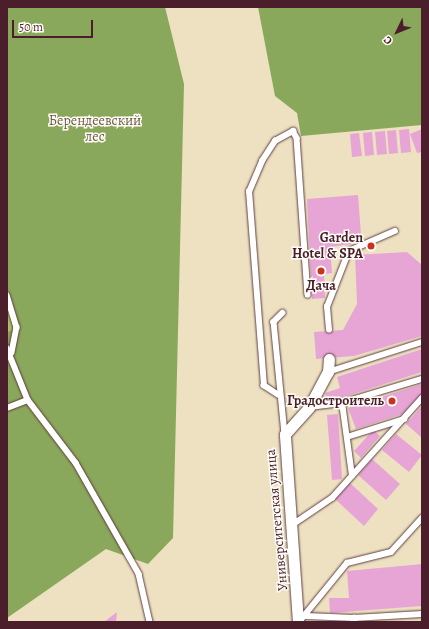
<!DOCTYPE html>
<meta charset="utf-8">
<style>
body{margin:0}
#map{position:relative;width:429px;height:629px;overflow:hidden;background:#ede1c1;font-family:Alegreya,serif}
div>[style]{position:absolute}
.green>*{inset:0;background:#aec266}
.forest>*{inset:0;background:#8aa85b}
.building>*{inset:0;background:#e7a5d5}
.roads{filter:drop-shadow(0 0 1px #623c42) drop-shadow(0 0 1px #623c42)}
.lane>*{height:5.5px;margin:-2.75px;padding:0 2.75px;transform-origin:2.75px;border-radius:2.75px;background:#fff}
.street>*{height:11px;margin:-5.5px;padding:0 5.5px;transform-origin:5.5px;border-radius:5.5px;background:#fff}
.dots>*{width:11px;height:11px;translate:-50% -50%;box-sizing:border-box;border:2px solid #fdfcf7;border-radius:50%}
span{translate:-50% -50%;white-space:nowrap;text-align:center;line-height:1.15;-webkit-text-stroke:3px #fdfcf7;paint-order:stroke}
.park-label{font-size:14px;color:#6d5840}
.poi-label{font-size:14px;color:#4a1f2b;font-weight:700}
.right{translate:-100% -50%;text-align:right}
.street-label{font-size:14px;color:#4a1f2b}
.frame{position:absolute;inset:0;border:8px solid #4a1f2b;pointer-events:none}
.north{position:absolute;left:377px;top:12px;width:40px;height:40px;-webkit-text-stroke:3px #fdfcf7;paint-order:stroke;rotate:227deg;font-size:11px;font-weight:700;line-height:16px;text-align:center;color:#4a1f2b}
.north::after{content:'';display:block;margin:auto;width:14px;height:18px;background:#4a1f2b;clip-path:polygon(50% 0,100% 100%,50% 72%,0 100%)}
.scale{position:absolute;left:12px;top:20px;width:81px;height:18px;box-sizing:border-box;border:2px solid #4a1f2b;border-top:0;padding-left:5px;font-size:12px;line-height:14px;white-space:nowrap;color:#4a1f2b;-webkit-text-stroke:3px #fdfcf7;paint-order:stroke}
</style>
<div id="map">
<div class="green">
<div style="clip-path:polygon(7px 295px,17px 327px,7px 332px)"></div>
</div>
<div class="forest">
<div style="clip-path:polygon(7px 7px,165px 7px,184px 84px,173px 538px,148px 564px,106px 549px,7px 618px,7px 332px,17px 327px,7px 295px)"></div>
<div style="clip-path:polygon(258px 7px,422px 7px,422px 125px,301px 136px,297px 113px,275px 96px)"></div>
</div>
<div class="building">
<div style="clip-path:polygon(409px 129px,411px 152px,401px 153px,399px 130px)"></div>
<div style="clip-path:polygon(422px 129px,422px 152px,417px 153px,410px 134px)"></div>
<div style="clip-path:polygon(396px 130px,398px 153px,389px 154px,387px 131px)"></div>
<div style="clip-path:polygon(385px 131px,387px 154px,377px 155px,375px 132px)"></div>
<div style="clip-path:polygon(372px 132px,374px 155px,365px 156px,363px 133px)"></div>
<div style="clip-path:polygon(359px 133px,362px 156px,352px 157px,350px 134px)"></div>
<div style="clip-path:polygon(358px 195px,361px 235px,351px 244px,330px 247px,332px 273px,324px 274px,325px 298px,312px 299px,307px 199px)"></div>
<div style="clip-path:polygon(407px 252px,422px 265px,422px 336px,354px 356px,316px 359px,314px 332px,343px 330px,357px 304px,355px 255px)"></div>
<div style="clip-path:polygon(422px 349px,422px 372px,328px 402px,325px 393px,340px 388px,337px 377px)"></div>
<div style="clip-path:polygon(422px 384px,422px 394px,402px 414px,356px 429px,348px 408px)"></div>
<div style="clip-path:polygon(421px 407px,422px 408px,422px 438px,406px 424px)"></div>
<div style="clip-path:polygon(338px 414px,342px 479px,332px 480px,327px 415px)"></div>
<div style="clip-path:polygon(373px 430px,380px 436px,361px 458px,354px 451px)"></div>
<div style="clip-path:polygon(396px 434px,422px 455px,409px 472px,382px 450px)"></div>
<div style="clip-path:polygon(372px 459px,400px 484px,386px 500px,358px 475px)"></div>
<div style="clip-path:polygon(350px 483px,378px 509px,364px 526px,335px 499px)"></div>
<div style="clip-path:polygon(422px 564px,422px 606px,330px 613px,329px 598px,349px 598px,347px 571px)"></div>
<div style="clip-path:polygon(117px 612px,116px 622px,104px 622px)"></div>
</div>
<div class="roads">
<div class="lane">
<div style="left:7px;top:295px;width:34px;rotate:73deg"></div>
<div style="left:17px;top:327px;width:26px;rotate:101deg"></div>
<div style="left:283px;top:313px;width:13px;rotate:135deg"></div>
<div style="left:274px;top:322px;width:113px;rotate:84.4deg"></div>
<div style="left:329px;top:330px;width:23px;rotate:-95deg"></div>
<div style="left:327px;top:307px;width:60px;rotate:-68.6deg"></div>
<div style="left:349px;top:251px;width:50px;rotate:-23.5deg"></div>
<div style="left:7px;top:348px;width:56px;rotate:68deg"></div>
<div style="left:28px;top:400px;width:79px;rotate:52.7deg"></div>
<div style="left:76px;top:463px;width:128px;rotate:60.4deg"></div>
<div style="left:139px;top:574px;width:49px;rotate:77.1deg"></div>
<div style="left:328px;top:372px;width:99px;rotate:-17.7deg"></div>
<div style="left:278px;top:395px;width:17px;rotate:-147deg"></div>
<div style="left:264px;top:386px;width:195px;rotate:-94.4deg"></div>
<div style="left:249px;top:192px;width:34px;rotate:-67deg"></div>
<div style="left:262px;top:161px;width:24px;rotate:-57deg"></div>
<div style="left:275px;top:141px;width:21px;rotate:-29deg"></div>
<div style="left:293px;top:131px;width:8px;rotate:60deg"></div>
<div style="left:297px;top:138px;width:157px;rotate:86deg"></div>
<div style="left:309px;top:407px;width:33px;rotate:-7deg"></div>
<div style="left:7px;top:408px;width:22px;rotate:-21deg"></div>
<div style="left:347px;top:437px;width:60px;rotate:-17.5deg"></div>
<div style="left:352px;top:476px;width:74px;rotate:-97.8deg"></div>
<div style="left:342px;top:403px;width:84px;rotate:-16.7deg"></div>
<div style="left:292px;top:525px;width:48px;rotate:-34deg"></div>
<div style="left:332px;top:498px;width:135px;rotate:-48deg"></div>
<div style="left:306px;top:616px;width:48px;rotate:2.4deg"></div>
<div style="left:299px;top:622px;width:76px;rotate:-50.9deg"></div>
<div style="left:347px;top:563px;width:45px;rotate:-14deg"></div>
<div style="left:391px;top:552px;width:46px;rotate:-47.6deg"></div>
<div style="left:354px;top:622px;width:4px;rotate:-90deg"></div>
<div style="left:354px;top:618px;width:68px;rotate:-3.4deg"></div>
</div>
<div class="street">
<div style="left:298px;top:622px;width:188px;rotate:-94deg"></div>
<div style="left:285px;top:434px;width:36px;rotate:-48deg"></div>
<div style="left:309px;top:407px;width:40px;rotate:-62deg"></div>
<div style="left:328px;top:372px;width:13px;rotate:-86deg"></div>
</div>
</div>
<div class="dots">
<div style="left:371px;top:246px;background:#c8321e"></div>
<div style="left:321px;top:271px;background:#c8321e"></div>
<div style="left:392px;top:401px;background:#c8321e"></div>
</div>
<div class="park-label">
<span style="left:95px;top:129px">Берендеевский<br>лес</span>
</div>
<div class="poi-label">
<span class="right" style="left:363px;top:246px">Garden<br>Hotel &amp; SPA</span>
<span style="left:321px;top:286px">Дача</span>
<span class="right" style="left:384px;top:401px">Градостроитель</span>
</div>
<div class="street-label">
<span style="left:277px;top:520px;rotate:-95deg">Университетская улица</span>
</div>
<div class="frame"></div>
<div class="north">С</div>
<div class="scale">50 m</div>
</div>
